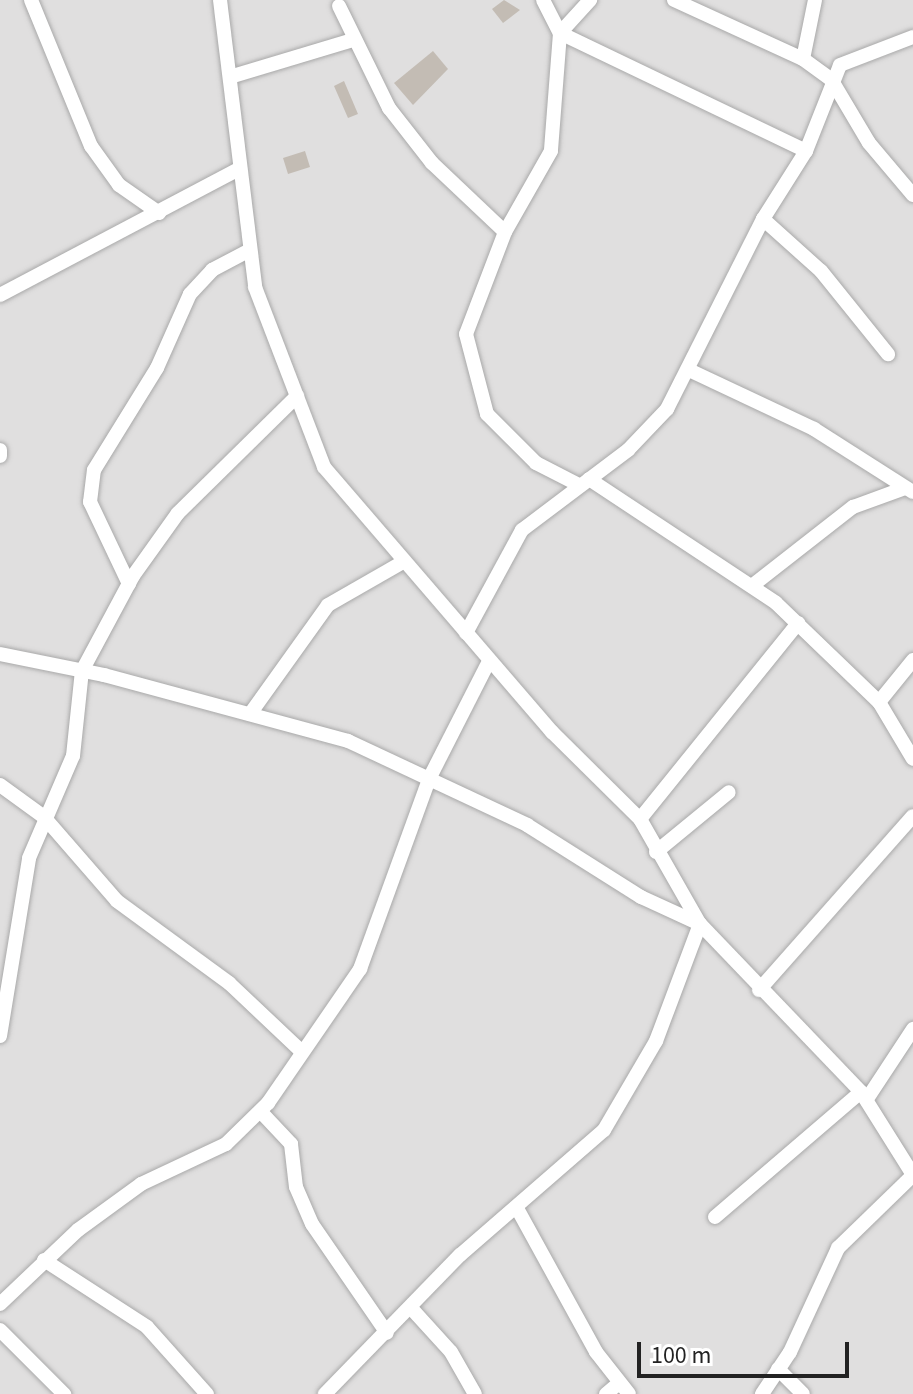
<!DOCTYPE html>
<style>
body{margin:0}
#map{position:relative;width:913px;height:1394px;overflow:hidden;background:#f2efe8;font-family:"Source Sans 3",sans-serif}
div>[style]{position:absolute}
.residential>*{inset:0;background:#e0dfdf}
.building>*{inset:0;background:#c3bcb4}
.roads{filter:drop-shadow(0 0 2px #a9a9a9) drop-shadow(0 0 2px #a9a9a9)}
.minor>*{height:14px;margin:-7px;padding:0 7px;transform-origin:7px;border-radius:7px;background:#fff}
span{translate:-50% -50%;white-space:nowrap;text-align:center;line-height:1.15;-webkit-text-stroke:6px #fff;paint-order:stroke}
.scale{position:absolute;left:637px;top:1342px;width:212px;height:36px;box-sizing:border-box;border:4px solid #222;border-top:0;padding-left:10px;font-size:24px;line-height:28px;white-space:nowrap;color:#222;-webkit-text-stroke:6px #fff;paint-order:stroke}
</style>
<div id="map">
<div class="residential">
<div style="clip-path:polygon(0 0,913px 0,913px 1394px,0 1394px)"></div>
</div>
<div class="building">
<div style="clip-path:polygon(504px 0,520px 10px,503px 23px,492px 9px)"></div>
<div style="clip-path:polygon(433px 51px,448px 69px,413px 105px,394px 83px)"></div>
<div style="clip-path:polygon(344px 81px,358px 114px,348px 118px,334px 86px)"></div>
<div style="clip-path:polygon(305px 151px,310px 167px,288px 174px,283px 158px)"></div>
</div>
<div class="roads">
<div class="minor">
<div style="left:31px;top:0;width:158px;rotate:67.7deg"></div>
<div style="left:91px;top:146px;width:48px;rotate:54.3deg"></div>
<div style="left:119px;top:185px;width:49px;rotate:35deg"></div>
<div style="left:220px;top:0;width:289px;rotate:83deg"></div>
<div style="left:255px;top:287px;width:193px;rotate:69deg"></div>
<div style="left:324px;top:467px;width:350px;rotate:49.3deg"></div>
<div style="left:552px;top:732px;width:124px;rotate:44.7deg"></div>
<div style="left:640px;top:819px;width:121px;rotate:60.3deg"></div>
<div style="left:700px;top:924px;width:125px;rotate:110.6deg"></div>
<div style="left:656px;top:1041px;width:103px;rotate:120.3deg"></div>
<div style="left:604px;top:1130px;width:191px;rotate:139deg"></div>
<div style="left:460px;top:1255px;width:194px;rotate:134.2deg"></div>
<div style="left:543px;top:0;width:37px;rotate:63deg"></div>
<div style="left:560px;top:33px;width:118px;rotate:94.4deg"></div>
<div style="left:551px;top:151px;width:93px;rotate:119.6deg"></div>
<div style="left:505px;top:232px;width:109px;rotate:110.9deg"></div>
<div style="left:466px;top:334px;width:83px;rotate:75.3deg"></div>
<div style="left:487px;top:414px;width:69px;rotate:45deg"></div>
<div style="left:536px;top:463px;width:48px;rotate:27.1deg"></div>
<div style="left:674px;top:0;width:142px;rotate:24.6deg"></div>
<div style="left:815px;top:0;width:60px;rotate:101.5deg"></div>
<div style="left:803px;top:59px;width:34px;rotate:36deg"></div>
<div style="left:831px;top:79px;width:74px;rotate:59.3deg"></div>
<div style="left:869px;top:143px;width:68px;rotate:49.8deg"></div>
<div style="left:339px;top:6px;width:114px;rotate:63.9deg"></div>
<div style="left:389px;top:108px;width:70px;rotate:52deg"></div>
<div style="left:432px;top:163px;width:100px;rotate:43.4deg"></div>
<div style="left:560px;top:33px;width:273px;rotate:25.6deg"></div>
<div style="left:560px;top:33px;width:45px;rotate:-47.7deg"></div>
<div style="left:233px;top:76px;width:125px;rotate:-16.7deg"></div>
<div style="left:763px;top:219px;width:78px;rotate:41.9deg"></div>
<div style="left:821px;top:271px;width:107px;rotate:51.1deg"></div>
<div style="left:0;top:295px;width:270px;rotate:-27.8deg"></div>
<div style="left:691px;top:371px;width:136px;rotate:25.2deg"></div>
<div style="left:814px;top:429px;width:117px;rotate:32.5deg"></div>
<div style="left:0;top:450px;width:6px;rotate:90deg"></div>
<div style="left:589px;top:479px;width:224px;rotate:33.5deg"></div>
<div style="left:776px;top:603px;width:143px;rotate:43.9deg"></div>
<div style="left:879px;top:702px;width:66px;rotate:59.2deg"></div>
<div style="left:129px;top:584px;width:91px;rotate:-115.4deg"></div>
<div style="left:90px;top:502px;width:32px;rotate:-83deg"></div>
<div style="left:94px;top:470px;width:120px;rotate:-58.3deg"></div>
<div style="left:157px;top:368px;width:81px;rotate:-66deg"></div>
<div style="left:190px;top:294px;width:33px;rotate:-47deg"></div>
<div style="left:212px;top:270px;width:41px;rotate:-27.8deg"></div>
<div style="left:753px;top:585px;width:127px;rotate:-38deg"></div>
<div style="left:853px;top:507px;width:55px;rotate:-20.1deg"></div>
<div style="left:466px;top:633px;width:117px;rotate:-61.5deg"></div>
<div style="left:522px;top:530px;width:133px;rotate:-37deg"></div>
<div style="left:628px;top:450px;width:57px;rotate:-46.4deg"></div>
<div style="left:667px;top:409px;width:213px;rotate:-63.2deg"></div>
<div style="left:763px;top:219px;width:80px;rotate:-57.7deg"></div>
<div style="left:806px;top:151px;width:92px;rotate:-68.4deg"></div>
<div style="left:840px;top:65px;width:78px;rotate:-21deg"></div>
<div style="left:0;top:654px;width:106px;rotate:11.4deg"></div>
<div style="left:104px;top:675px;width:253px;rotate:15.1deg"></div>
<div style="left:348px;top:741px;width:198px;rotate:25.1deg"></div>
<div style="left:527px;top:825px;width:135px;rotate:32.3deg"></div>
<div style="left:641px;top:897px;width:65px;rotate:24.6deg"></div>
<div style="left:700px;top:924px;width:233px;rotate:46.2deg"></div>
<div style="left:861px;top:1092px;width:98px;rotate:57.9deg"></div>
<div style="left:879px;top:702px;width:54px;rotate:-51deg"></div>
<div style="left:250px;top:714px;width:134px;rotate:-54.4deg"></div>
<div style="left:328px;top:605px;width:86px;rotate:-29.8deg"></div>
<div style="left:0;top:785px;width:54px;rotate:36deg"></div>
<div style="left:44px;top:817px;width:111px;rotate:49deg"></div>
<div style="left:117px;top:901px;width:139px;rotate:36.2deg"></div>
<div style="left:229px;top:983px;width:100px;rotate:43.4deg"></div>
<div style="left:640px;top:819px;width:252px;rotate:-51.1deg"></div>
<div style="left:656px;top:852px;width:94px;rotate:-39.4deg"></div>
<div style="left:759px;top:990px;width:232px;rotate:-48.5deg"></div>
<div style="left:0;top:1036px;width:180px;rotate:-80.7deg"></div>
<div style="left:29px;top:858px;width:111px;rotate:-66.7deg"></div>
<div style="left:73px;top:756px;width:85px;rotate:-84deg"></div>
<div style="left:82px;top:671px;width:108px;rotate:-61.8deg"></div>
<div style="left:133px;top:576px;width:77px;rotate:-54.5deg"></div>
<div style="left:178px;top:513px;width:167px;rotate:-44.5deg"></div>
<div style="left:867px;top:1099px;width:84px;rotate:-56.7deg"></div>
<div style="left:261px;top:1112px;width:44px;rotate:46.8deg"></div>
<div style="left:291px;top:1144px;width:43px;rotate:83.4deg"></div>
<div style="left:296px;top:1187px;width:40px;rotate:66.6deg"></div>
<div style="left:312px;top:1224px;width:132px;rotate:55.5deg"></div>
<div style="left:518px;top:1210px;width:162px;rotate:61.2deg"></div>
<div style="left:596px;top:1352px;width:53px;rotate:51.8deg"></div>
<div style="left:715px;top:1217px;width:192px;rotate:-40.6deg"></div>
<div style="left:44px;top:1260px;width:123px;rotate:33deg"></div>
<div style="left:147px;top:1327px;width:90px;rotate:48.2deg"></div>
<div style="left:0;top:1304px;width:108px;rotate:-43.5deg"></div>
<div style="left:78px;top:1230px;width:78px;rotate:-36.1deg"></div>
<div style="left:141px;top:1184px;width:94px;rotate:-25.2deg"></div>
<div style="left:226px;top:1144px;width:59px;rotate:-44.3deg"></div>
<div style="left:268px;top:1103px;width:163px;rotate:-55.5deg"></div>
<div style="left:360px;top:969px;width:204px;rotate:-70deg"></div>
<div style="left:430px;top:777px;width:130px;rotate:-63deg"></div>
<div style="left:411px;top:1308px;width:59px;rotate:47.7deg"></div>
<div style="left:451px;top:1352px;width:48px;rotate:60.3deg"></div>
<div style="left:0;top:1330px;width:91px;rotate:45deg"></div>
<div style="left:778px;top:1369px;width:35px;rotate:45deg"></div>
<div style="left:606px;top:1394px;width:17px;rotate:-40deg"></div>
<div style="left:762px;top:1394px;width:50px;rotate:-56.3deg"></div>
<div style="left:790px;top:1352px;width:115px;rotate:-65.2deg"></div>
<div style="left:838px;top:1248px;width:105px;rotate:-44.2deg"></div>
</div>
</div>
<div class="scale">100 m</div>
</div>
